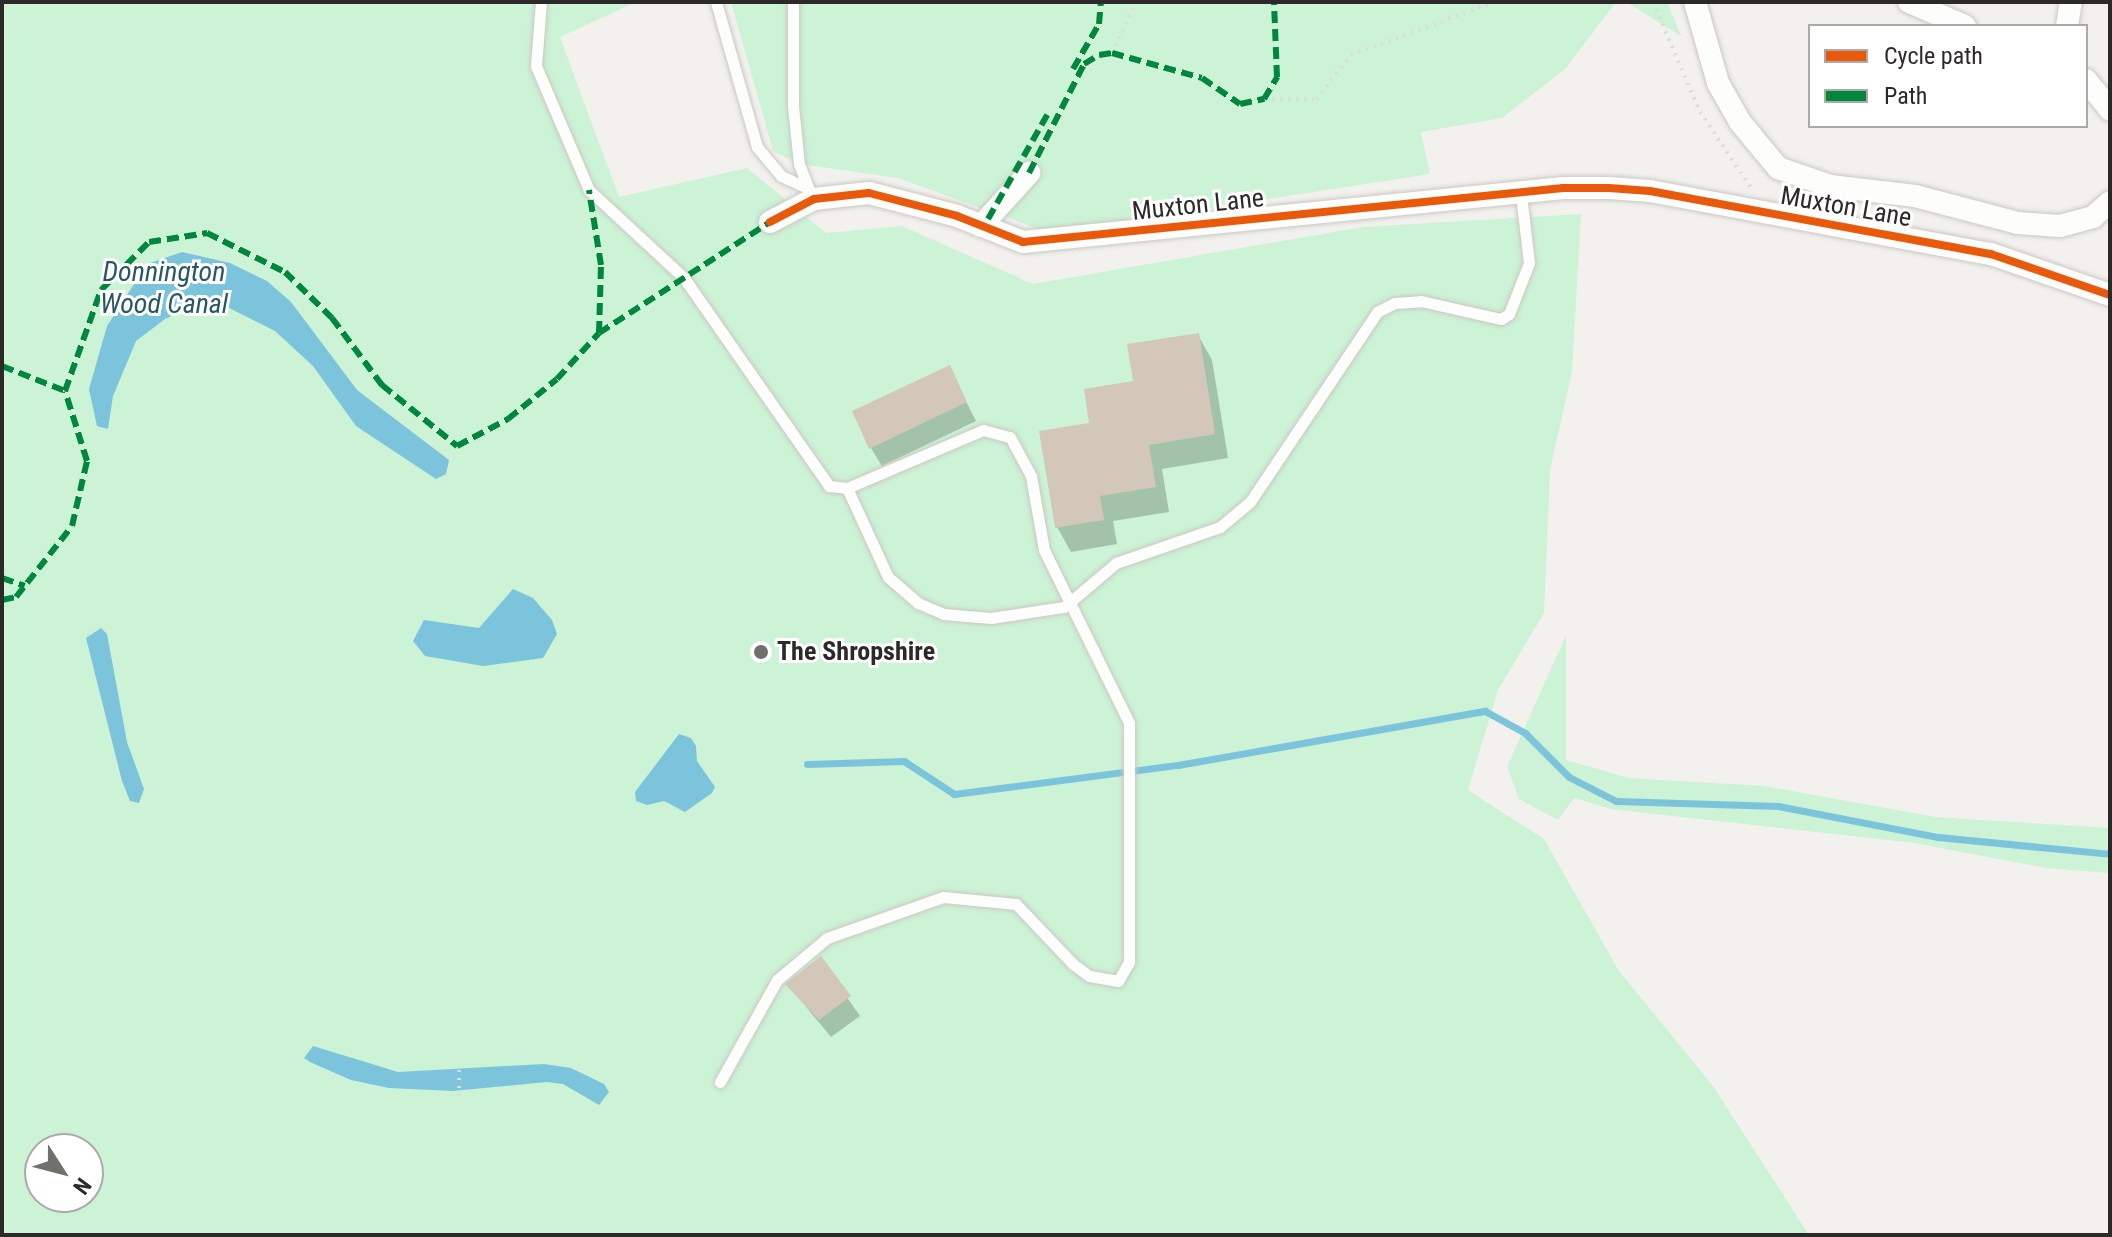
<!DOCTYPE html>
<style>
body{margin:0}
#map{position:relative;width:2112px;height:1237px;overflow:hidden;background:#f3f1ee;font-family:"Roboto Condensed",sans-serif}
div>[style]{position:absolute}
.green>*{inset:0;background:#ccf3d5}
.water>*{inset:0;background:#7bc4dc}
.shadow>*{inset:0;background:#0003}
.stream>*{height:7px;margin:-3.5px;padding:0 3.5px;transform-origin:3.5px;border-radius:3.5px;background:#7bc4dc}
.building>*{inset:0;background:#d3c7b9}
.path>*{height:4px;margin-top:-2px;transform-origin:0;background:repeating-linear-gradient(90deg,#dbdbda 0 2px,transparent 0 8px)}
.roads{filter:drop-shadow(0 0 2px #cac8c5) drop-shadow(0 0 2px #cac8c5)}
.lane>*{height:11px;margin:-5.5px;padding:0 5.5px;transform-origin:5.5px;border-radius:5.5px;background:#fdfdfc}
.street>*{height:22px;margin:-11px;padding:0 11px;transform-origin:11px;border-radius:11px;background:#fdfdfc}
.quiet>*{height:6px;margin-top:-3px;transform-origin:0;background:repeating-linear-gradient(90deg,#00873e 0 12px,transparent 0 18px)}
.cycleway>*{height:8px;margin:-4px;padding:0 4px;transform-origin:4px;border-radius:4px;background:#e8590c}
.dots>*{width:22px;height:22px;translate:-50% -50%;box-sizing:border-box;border:4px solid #fff;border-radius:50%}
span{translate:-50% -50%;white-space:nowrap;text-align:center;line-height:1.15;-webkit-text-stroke:6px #fff;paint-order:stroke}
.street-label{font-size:26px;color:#2c2a28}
.poi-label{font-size:26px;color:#2c2a28;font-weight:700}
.left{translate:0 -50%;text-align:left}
.water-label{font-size:28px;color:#2a5766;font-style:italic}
.frame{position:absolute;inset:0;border:4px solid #2c2a28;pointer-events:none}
.legend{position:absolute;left:1808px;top:24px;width:280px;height:104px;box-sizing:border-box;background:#fff;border:2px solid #abaaa9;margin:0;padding:10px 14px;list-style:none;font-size:24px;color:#2c2a28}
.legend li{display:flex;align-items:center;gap:16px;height:40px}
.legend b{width:40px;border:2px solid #abaaa9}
.north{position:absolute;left:24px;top:1133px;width:80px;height:80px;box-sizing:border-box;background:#fff;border:2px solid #abaaa9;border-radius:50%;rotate:126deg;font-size:22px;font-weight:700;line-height:32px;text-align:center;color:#2c2a28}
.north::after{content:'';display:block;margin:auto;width:28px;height:36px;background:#72706d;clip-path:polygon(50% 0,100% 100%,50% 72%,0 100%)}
</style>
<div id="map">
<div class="green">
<div style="clip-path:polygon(evenodd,2px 2px,636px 2px,560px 37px,619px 197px,747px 168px,826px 233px,902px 226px,1033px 284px,1362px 227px,1581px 214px,1572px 372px,1550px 470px,1544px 613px,1498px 690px,1468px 790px,1544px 839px,1619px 971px,1713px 1086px,1809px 1235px,2px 1235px,2px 2px,40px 1149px,88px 1149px,88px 1197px,40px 1197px,40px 1149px)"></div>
<div style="clip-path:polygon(731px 2px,1616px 2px,1565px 69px,1502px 118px,1421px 132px,1430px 174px,1050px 233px,898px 178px,799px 164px,773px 151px)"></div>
<div style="clip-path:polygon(1626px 2px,1667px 2px,1681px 36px)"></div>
<div style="clip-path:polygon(1566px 635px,1566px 760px,1629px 778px,1764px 786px,1936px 817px,2110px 828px,2110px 873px,2046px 868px,1914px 843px,1611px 809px,1574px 798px,1558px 820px,1519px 799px,1507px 767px)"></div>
</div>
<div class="water">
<div style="clip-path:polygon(182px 252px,230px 263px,267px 281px,291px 302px,357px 390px,449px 460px,446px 474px,436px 479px,356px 426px,313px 366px,275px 331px,227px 307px,192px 307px,165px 319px,136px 341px,113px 396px,108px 429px,97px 426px,89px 389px,107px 326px,147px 264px)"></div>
<div style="clip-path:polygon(513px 589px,533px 598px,552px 620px,557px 634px,543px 658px,483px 666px,425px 656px,413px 641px,424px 620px,479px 628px)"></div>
<div style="clip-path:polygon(101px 628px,107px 634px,127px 742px,144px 789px,139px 803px,130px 801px,122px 781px,86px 638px)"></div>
<div style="clip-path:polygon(679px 734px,691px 738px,696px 746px,697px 761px,715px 787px,712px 793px,685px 812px,664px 801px,647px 805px,636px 801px,635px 792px)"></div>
<div style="clip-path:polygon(313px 1046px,398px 1072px,544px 1064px,571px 1068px,604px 1084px,609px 1092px,599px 1105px,563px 1084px,547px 1082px,453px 1091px,389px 1088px,351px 1080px,310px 1062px,304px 1058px)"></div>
</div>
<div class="shadow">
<div style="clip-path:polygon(1198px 335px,1212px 360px,1228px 458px,1162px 469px,1169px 512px,1113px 521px,1117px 544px,1071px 552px,1057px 527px,1092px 425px,1135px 382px)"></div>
<div style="clip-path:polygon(949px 368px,976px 421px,882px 466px,871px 448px)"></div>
<div style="clip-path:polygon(820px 959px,860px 1016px,831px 1037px,788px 985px)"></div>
</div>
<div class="stream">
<div style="left:807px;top:764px;width:97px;rotate:-1.8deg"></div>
<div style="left:904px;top:761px;width:60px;rotate:33.4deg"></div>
<div style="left:954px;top:794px;width:226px;rotate:-7.4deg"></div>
<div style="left:1178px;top:765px;width:312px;rotate:-10deg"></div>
<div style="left:1485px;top:711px;width:46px;rotate:28.8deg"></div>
<div style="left:1525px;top:733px;width:62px;rotate:45deg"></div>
<div style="left:1569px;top:777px;width:53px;rotate:27.1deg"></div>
<div style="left:1616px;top:801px;width:162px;rotate:1.8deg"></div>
<div style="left:1778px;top:806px;width:163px;rotate:11deg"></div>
<div style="left:1938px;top:837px;width:173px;rotate:5.6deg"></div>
</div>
<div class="building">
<div style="clip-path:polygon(1199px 333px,1215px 434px,1149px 445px,1156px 487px,1100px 496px,1104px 520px,1055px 528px,1039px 431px,1089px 423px,1084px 389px,1133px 381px,1127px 344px)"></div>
<div style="clip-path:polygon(950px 365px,967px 402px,869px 449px,852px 411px)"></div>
<div style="clip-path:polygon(821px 956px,851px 996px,819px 1020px,785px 984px)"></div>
</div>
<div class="path">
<div style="left:1653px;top:2px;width:120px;rotate:66.9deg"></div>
<div style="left:1700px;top:112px;width:93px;rotate:56deg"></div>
<div style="left:1274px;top:4px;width:4px;rotate:-34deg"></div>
<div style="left:1112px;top:53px;width:56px;rotate:-64.8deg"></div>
<div style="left:1264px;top:99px;width:52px"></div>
<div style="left:1316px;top:99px;width:56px;rotate:-51.5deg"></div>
<div style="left:1351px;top:55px;width:153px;rotate:-20.3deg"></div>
<div style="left:459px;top:1096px;width:31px;rotate:-90deg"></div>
</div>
<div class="roads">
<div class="lane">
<div style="left:541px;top:2px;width:64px;rotate:94.5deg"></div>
<div style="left:536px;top:66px;width:135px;rotate:66.9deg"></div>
<div style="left:589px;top:190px;width:129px;rotate:42.8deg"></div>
<div style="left:684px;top:278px;width:254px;rotate:55.1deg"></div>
<div style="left:829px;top:486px;width:18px;rotate:6deg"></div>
<div style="left:847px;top:488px;width:148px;rotate:-23.1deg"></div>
<div style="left:983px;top:430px;width:28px;rotate:15deg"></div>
<div style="left:1010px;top:437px;width:44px;rotate:61.7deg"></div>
<div style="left:1031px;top:476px;width:75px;rotate:80deg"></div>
<div style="left:1044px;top:550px;width:193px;rotate:63.8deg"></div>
<div style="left:1129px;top:723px;width:239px;rotate:90deg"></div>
<div style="left:1129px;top:962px;width:22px;rotate:120deg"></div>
<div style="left:1118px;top:981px;width:29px;rotate:-170deg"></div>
<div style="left:1089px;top:976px;width:21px;rotate:-143deg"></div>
<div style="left:1072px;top:963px;width:81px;rotate:-133.5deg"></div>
<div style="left:1016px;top:904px;width:73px;rotate:-174.5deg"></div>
<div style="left:943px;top:897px;width:123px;rotate:160.5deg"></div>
<div style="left:827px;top:938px;width:65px;rotate:140deg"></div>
<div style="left:777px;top:980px;width:117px;rotate:119.2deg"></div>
<div style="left:716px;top:2px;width:151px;rotate:74.2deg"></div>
<div style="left:757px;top:147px;width:38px;rotate:50deg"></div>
<div style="left:781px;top:176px;width:30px;rotate:24deg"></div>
<div style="left:808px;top:188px;width:13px;rotate:61deg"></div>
<div style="left:793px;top:2px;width:104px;rotate:90deg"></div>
<div style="left:793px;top:106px;width:58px;rotate:84.1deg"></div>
<div style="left:799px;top:164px;width:26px;rotate:69deg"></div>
<div style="left:847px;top:488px;width:98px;rotate:65.3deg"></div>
<div style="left:888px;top:577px;width:40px;rotate:41deg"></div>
<div style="left:918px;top:603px;width:28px;rotate:23deg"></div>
<div style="left:944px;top:614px;width:47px;rotate:4.9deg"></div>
<div style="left:991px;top:618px;width:74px;rotate:-8.6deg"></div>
<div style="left:1064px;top:607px;width:68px;rotate:-40.2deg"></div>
<div style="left:1116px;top:563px;width:110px;rotate:-19.1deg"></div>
<div style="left:1220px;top:527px;width:39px;rotate:-40deg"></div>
<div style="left:1250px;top:502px;width:229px;rotate:-56.2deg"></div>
<div style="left:1377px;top:312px;width:20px;rotate:-27deg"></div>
<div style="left:1395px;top:303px;width:26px;rotate:-4deg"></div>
<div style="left:1421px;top:301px;width:82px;rotate:12.7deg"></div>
<div style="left:1501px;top:319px;width:9px;rotate:-32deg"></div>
<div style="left:1509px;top:314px;width:55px;rotate:-68.6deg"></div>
<div style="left:1529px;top:263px;width:68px;rotate:-96.7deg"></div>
</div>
<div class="street">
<div style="left:1695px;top:2px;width:84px;rotate:74.1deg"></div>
<div style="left:1718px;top:83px;width:45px;rotate:60.6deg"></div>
<div style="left:1740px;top:122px;width:60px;rotate:50.4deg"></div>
<div style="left:1778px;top:168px;width:55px;rotate:19.1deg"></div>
<div style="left:1830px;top:186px;width:86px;rotate:6.7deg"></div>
<div style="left:1915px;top:196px;width:106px;rotate:14.7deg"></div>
<div style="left:2018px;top:223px;width:42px;rotate:4.1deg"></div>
<div style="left:2060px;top:226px;width:34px;rotate:-15deg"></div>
<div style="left:2093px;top:217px;width:23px;rotate:-41deg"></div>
<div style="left:1909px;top:2px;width:61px;rotate:23.2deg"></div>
<div style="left:2067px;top:26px;width:24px;rotate:-81deg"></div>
<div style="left:2086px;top:80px;width:38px;rotate:51deg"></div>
<div style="left:770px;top:222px;width:50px;rotate:-27.6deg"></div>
<div style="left:814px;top:199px;width:55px;rotate:-6.2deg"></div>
<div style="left:869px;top:193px;width:91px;rotate:14.6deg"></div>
<div style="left:957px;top:216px;width:71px;rotate:21.5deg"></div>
<div style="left:1023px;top:242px;width:543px;rotate:-5.71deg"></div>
<div style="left:1563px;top:188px;width:46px"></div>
<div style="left:1609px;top:188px;width:41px;rotate:4.2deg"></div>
<div style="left:1650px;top:191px;width:347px;rotate:10.5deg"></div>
<div style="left:1991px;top:254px;width:126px;rotate:19deg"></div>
<div style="left:981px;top:226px;width:72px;rotate:-47.8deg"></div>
</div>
</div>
<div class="quiet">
<div style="left:1073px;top:69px;width:52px;rotate:-60deg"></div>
<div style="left:1099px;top:24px;width:22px;rotate:-85deg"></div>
<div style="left:1029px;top:173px;width:122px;rotate:-63.2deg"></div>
<div style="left:1084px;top:64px;width:17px;rotate:-31deg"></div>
<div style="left:1099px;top:55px;width:13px;rotate:-9deg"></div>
<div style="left:1112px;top:53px;width:93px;rotate:15.5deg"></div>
<div style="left:1202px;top:78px;width:46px;rotate:34.4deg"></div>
<div style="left:1240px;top:104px;width:25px;rotate:-12deg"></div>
<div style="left:1264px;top:99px;width:26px;rotate:-59deg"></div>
<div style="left:1277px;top:77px;width:75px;rotate:-92.3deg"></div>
<div style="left:988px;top:219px;width:120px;rotate:-60.4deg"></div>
<div style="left:599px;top:333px;width:204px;rotate:-33deg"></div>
<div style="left:2px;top:366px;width:68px;rotate:21.6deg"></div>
<div style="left:2px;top:578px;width:24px;rotate:19deg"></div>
<div style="left:2px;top:600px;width:14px;rotate:-12deg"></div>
<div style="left:16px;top:597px;width:90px;rotate:-51.7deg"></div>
<div style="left:72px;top:526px;width:67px;rotate:-77deg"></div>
<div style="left:87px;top:461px;width:73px;rotate:-107.4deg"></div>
<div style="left:65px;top:391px;width:107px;rotate:-70.4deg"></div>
<div style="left:101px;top:290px;width:68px;rotate:-45deg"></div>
<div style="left:149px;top:242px;width:59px;rotate:-8.8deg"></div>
<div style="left:207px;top:233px;width:87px;rotate:26.6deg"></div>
<div style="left:285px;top:272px;width:66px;rotate:44.4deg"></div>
<div style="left:332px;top:318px;width:84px;rotate:53.3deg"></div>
<div style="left:382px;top:385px;width:97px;rotate:39.1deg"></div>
<div style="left:457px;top:446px;width:58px;rotate:-27.9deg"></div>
<div style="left:508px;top:419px;width:63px;rotate:-39.2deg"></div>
<div style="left:557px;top:379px;width:62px;rotate:-47.6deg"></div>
<div style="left:599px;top:333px;width:68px;rotate:-88.3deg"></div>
<div style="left:601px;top:265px;width:76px;rotate:-99.1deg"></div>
</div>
<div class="cycleway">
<div style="left:770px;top:222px;width:50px;rotate:-27.6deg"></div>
<div style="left:814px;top:199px;width:55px;rotate:-6.2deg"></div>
<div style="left:869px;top:193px;width:91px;rotate:14.6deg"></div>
<div style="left:957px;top:216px;width:71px;rotate:21.5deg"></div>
<div style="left:1023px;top:242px;width:543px;rotate:-5.71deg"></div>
<div style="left:1563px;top:188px;width:46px"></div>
<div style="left:1609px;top:188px;width:41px;rotate:4.2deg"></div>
<div style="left:1650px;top:191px;width:347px;rotate:10.5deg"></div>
<div style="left:1991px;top:254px;width:126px;rotate:19deg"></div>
</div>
<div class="dots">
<div style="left:761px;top:652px;background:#72706d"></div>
</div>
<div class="street-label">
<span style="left:1198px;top:205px;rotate:-6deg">Muxton Lane</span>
<span style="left:1846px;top:207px;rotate:10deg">Muxton Lane</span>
</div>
<div class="poi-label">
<span class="left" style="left:777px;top:652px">The Shropshire</span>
</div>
<div class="water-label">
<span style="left:164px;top:288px">Donnington<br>Wood Canal</span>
</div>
<div class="frame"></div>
<ul class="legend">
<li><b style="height:10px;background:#e8590c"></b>Cycle path</li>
<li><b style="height:10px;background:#00873e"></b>Path</li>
</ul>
<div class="north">N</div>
</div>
